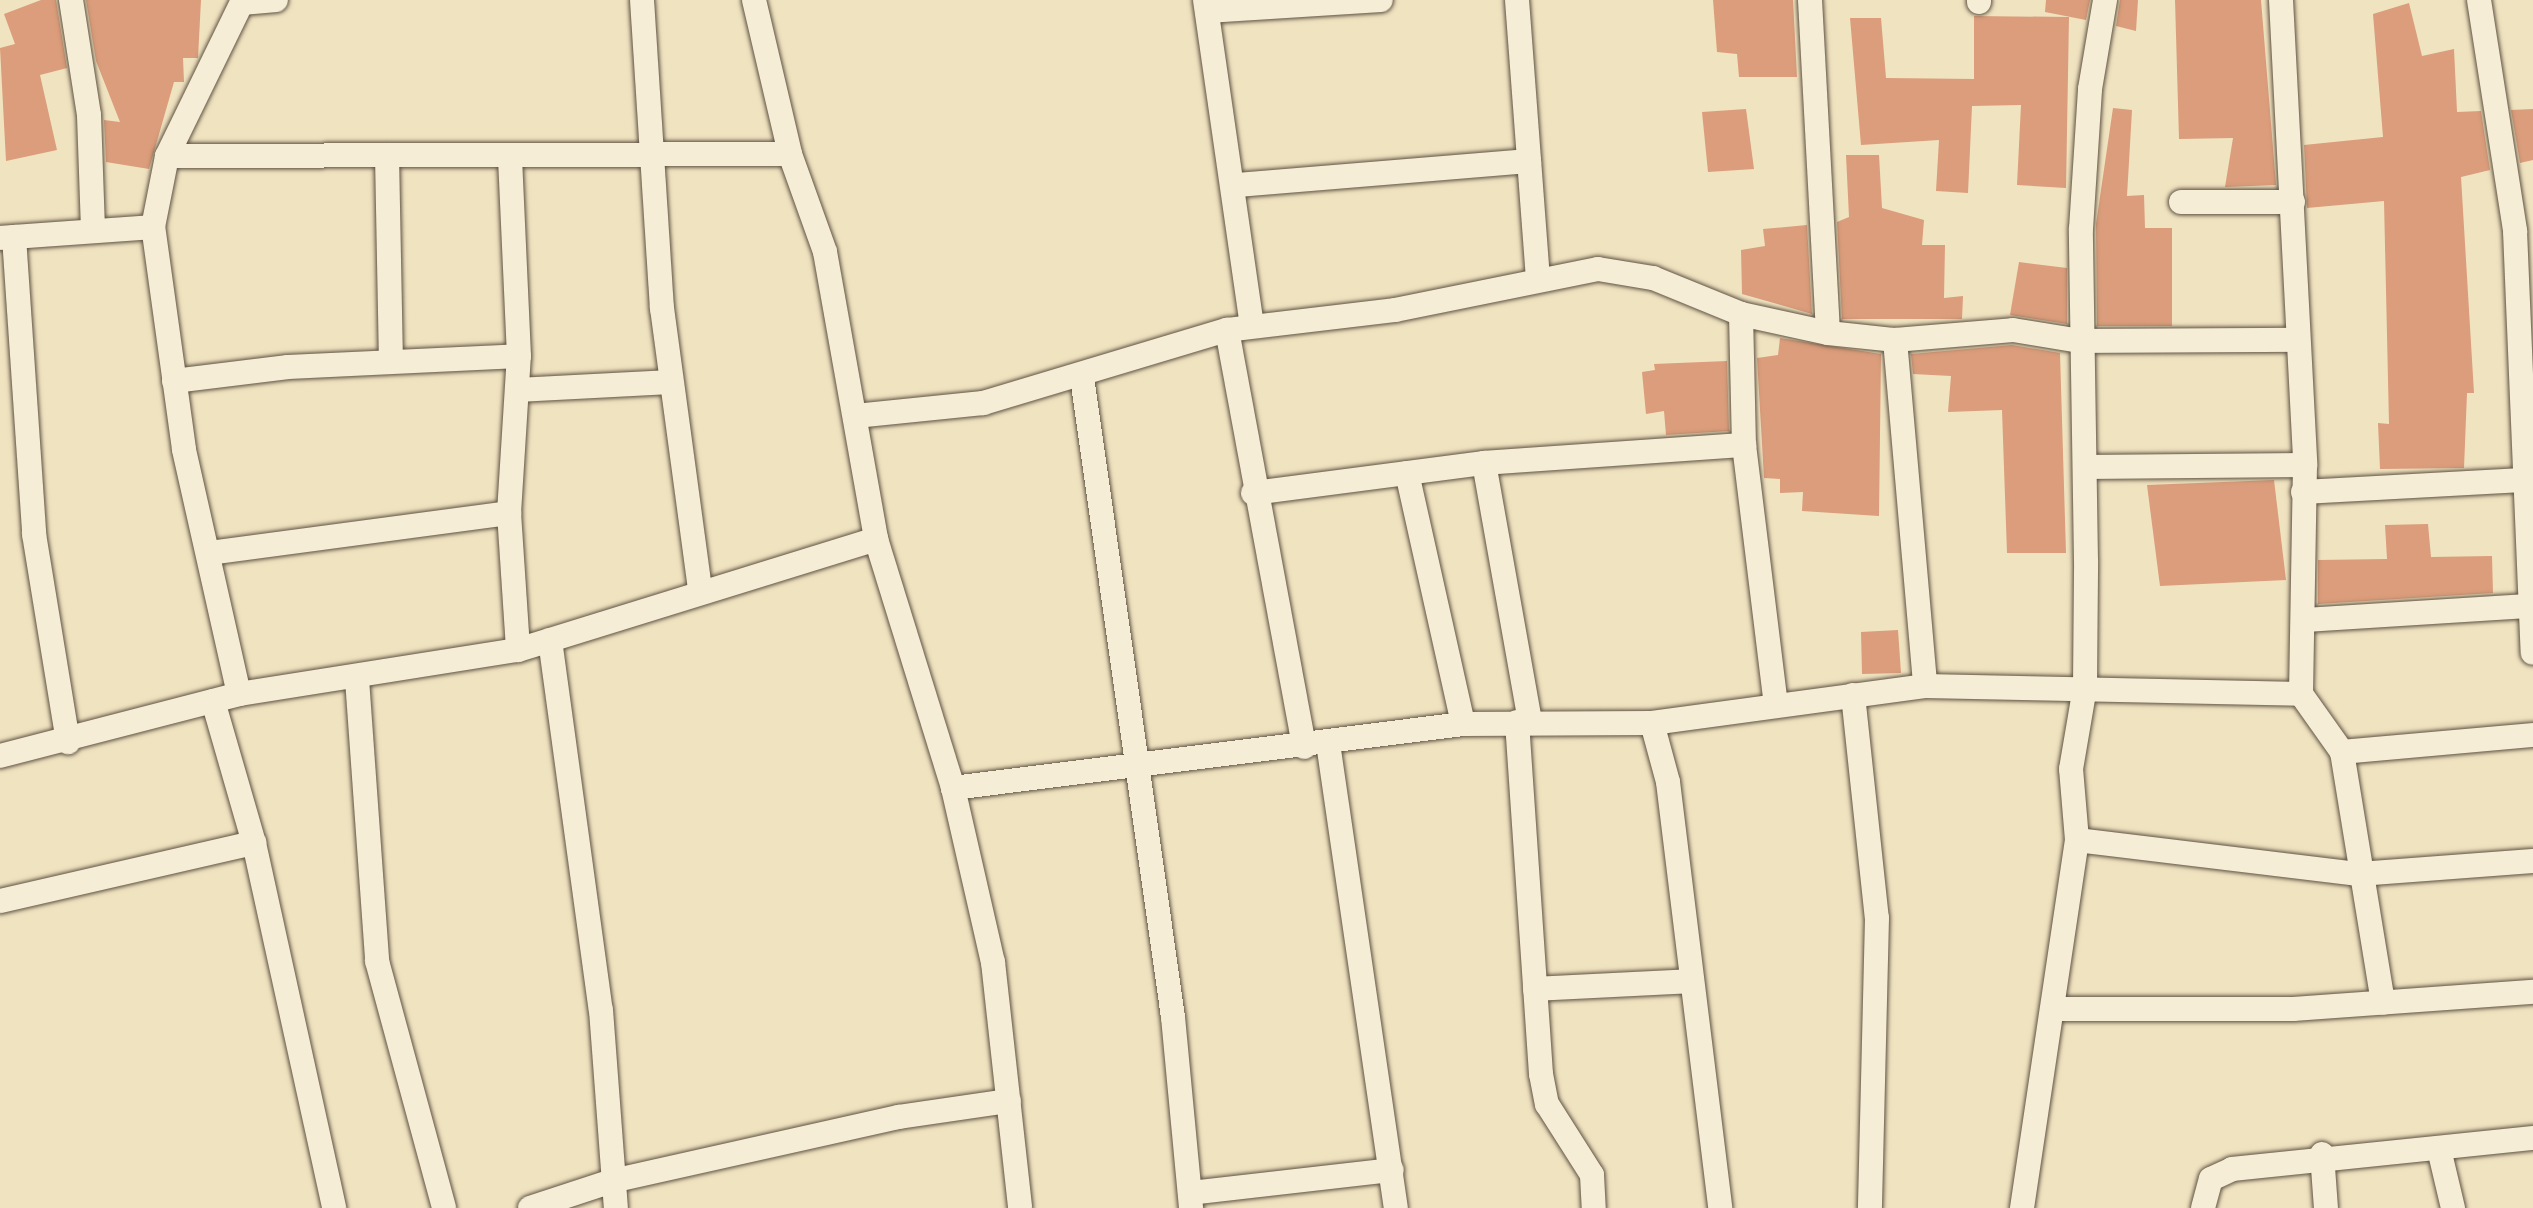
<!DOCTYPE html>
<style>
body{margin:0}
#map{position:relative;width:2533px;height:1208px;overflow:hidden;background:#f0e3c0;font-family:"Libre Bodoni",serif}
div>[style]{position:absolute}
.building>*{inset:0;background:#db9d7b}
.roads{filter:drop-shadow(0 0 2px #5f5343) drop-shadow(0 0 2px #5f5343)}
.minor>*{height:24px;margin:-12px;padding:0 12px;transform-origin:12px;border-radius:12px;background:#f5edd6}
span{translate:-50% -50%;white-space:nowrap;text-align:center;line-height:1.15;-webkit-text-stroke:8px #f5edd6;paint-order:stroke}
</style>
<div id="map">
<div class="building">
<div style="clip-path:polygon(41px 0,56px 0,67px 68px,40px 75px,57px 150px,6px 161px,0 48px,15px 44px,4px 14px)"></div>
<div style="clip-path:polygon(86px 0,201px 0,198px 58px,183px 58px,184px 82px,174px 82px,149px 169px,106px 162px,104px 120px,120px 122px,96px 61px)"></div>
<div style="clip-path:polygon(1713px 0,1793px 0,1797px 77px,1739px 77px,1737px 54px,1717px 52px)"></div>
<div style="clip-path:polygon(2046px 0,2090px 0,2086px 20px,2045px 12px)"></div>
<div style="clip-path:polygon(2120px 0,2138px 0,2136px 31px,2116px 26px)"></div>
<div style="clip-path:polygon(2175px 0,2261px 0,2276px 185px,2225px 187px,2233px 138px,2179px 139px)"></div>
<div style="clip-path:polygon(2409px 3px,2422px 56px,2454px 49px,2457px 112px,2481px 111px,2490px 170px,2461px 177px,2474px 393px,2467px 393px,2464px 468px,2380px 469px,2378px 423px,2389px 424px,2384px 201px,2307px 208px,2304px 145px,2383px 137px,2373px 14px)"></div>
<div style="clip-path:polygon(1974px 16px,2069px 17px,2066px 188px,2017px 185px,2021px 105px,1972px 106px,1968px 193px,1936px 191px,1939px 140px,1861px 145px,1850px 18px,1881px 18px,1886px 78px,1974px 79px)"></div>
<div style="clip-path:polygon(2113px 108px,2132px 110px,2127px 196px,2144px 195px,2145px 228px,2172px 228px,2172px 326px,2097px 326px,2096px 224px)"></div>
<div style="clip-path:polygon(1746px 109px,1754px 169px,1708px 172px,1702px 112px)"></div>
<div style="clip-path:polygon(2533px 109px,2533px 160px,2520px 163px,2511px 110px)"></div>
<div style="clip-path:polygon(1846px 155px,1879px 155px,1882px 208px,1924px 220px,1922px 245px,1945px 245px,1944px 298px,1963px 296px,1962px 319px,1842px 319px,1837px 222px,1849px 217px)"></div>
<div style="clip-path:polygon(1807px 225px,1812px 314px,1742px 294px,1741px 250px,1765px 246px,1763px 229px)"></div>
<div style="clip-path:polygon(2019px 262px,2067px 268px,2067px 324px,2010px 315px)"></div>
<div style="clip-path:polygon(1780px 338px,1881px 354px,1879px 516px,1802px 511px,1803px 492px,1780px 493px,1780px 479px,1764px 478px,1757px 358px,1778px 355px)"></div>
<div style="clip-path:polygon(2012px 345px,2060px 353px,2066px 553px,2007px 553px,2002px 410px,1948px 412px,1951px 376px,1913px 374px,1911px 354px)"></div>
<div style="clip-path:polygon(1727px 361px,1729px 431px,1666px 435px,1664px 411px,1646px 414px,1642px 372px,1655px 370px,1654px 364px)"></div>
<div style="clip-path:polygon(2274px 480px,2286px 580px,2160px 586px,2147px 485px)"></div>
<div style="clip-path:polygon(2428px 524px,2431px 557px,2492px 556px,2493px 593px,2318px 604px,2318px 560px,2387px 559px,2385px 525px)"></div>
<div style="clip-path:polygon(1898px 630px,1901px 673px,1862px 674px,1861px 632px)"></div>
</div>
<div class="roads">
<div class="minor">
<div style="left:71px;top:0;width:116px;rotate:81.1deg"></div>
<div style="left:89px;top:115px;width:112px;rotate:88deg"></div>
<div style="left:642px;top:0;width:309px;rotate:86.3deg"></div>
<div style="left:662px;top:308px;width:283px;rotate:82.3deg"></div>
<div style="left:754px;top:0;width:158px;rotate:76.8deg"></div>
<div style="left:790px;top:154px;width:104px;rotate:70.3deg"></div>
<div style="left:825px;top:252px;width:291px;rotate:79.9deg"></div>
<div style="left:876px;top:539px;width:261px;rotate:72.8deg"></div>
<div style="left:953px;top:788px;width:179px;rotate:77.1deg"></div>
<div style="left:993px;top:962px;width:247px;rotate:83.7deg"></div>
<div style="left:1205px;top:0;width:329px;rotate:81.8deg"></div>
<div style="left:1517px;top:0;width:281px;rotate:85.7deg"></div>
<div style="left:1810px;top:0;width:333px;rotate:86.9deg"></div>
<div style="left:1979px;top:0;width:2px;rotate:90deg"></div>
<div style="left:2281px;top:0;width:466px;rotate:87deg"></div>
<div style="left:2305px;top:465px;width:229px;rotate:91deg"></div>
<div style="left:2301px;top:694px;width:71px;rotate:54.7deg"></div>
<div style="left:2342px;top:752px;width:254px;rotate:80.7deg"></div>
<div style="left:2479px;top:0;width:234px;rotate:81.1deg"></div>
<div style="left:2515px;top:231px;width:422px;rotate:87.6deg"></div>
<div style="left:242px;top:3px;width:34px;rotate:-5deg"></div>
<div style="left:1207px;top:11px;width:174px;rotate:-3.6deg"></div>
<div style="left:387px;top:155px;width:205px;rotate:88.9deg"></div>
<div style="left:167px;top:156px;width:623px;rotate:-0.18deg"></div>
<div style="left:1237px;top:185px;width:293px;rotate:-4.7deg"></div>
<div style="left:2181px;top:202px;width:112px"></div>
<div style="left:14px;top:237px;width:298px;rotate:86.1deg"></div>
<div style="left:34px;top:534px;width:211px;rotate:80.7deg"></div>
<div style="left:0;top:238px;width:153px;rotate:-4.1deg"></div>
<div style="left:1741px;top:314px;width:131px;rotate:88.7deg"></div>
<div style="left:1744px;top:445px;width:262px;rotate:83deg"></div>
<div style="left:1227px;top:330px;width:424px;rotate:79.5deg"></div>
<div style="left:1895px;top:340px;width:347px;rotate:85deg"></div>
<div style="left:1082px;top:377px;width:646px;rotate:81.91deg"></div>
<div style="left:1173px;top:1017px;width:192px;rotate:84.6deg"></div>
<div style="left:174px;top:381px;width:115px;rotate:-7deg"></div>
<div style="left:288px;top:367px;width:231px;rotate:-2.7deg"></div>
<div style="left:517px;top:390px;width:154px;rotate:-3deg"></div>
<div style="left:855px;top:416px;width:129px;rotate:-5.8deg"></div>
<div style="left:983px;top:403px;width:255px;rotate:-16.7deg"></div>
<div style="left:1227px;top:330px;width:169px;rotate:-6.8deg"></div>
<div style="left:1395px;top:310px;width:207px;rotate:-11.4deg"></div>
<div style="left:1598px;top:269px;width:56px;rotate:9.3deg"></div>
<div style="left:1653px;top:278px;width:95px;rotate:22.2deg"></div>
<div style="left:1741px;top:314px;width:89px;rotate:12.3deg"></div>
<div style="left:1828px;top:333px;width:67px;rotate:6deg"></div>
<div style="left:1895px;top:340px;width:118px;rotate:-4.8deg"></div>
<div style="left:2013px;top:330px;width:69px;rotate:9.2deg"></div>
<div style="left:2081px;top:341px;width:217px;rotate:-0.3deg"></div>
<div style="left:1484px;top:463px;width:262px;rotate:79.9deg"></div>
<div style="left:2085px;top:467px;width:220px;rotate:-0.5deg"></div>
<div style="left:1407px;top:473px;width:257px;rotate:77.4deg"></div>
<div style="left:2303px;top:492px;width:220px;rotate:-3.1deg"></div>
<div style="left:1253px;top:493px;width:233px;rotate:-7.4deg"></div>
<div style="left:1484px;top:463px;width:261px;rotate:-4deg"></div>
<div style="left:509px;top:513px;width:157px;rotate:-86.4deg"></div>
<div style="left:519px;top:356px;width:201px;rotate:-92.6deg"></div>
<div style="left:209px;top:553px;width:303px;rotate:-7.6deg"></div>
<div style="left:509px;top:513px;width:137px;rotate:86.2deg"></div>
<div style="left:2305px;top:620px;width:223px;rotate:-3.6deg"></div>
<div style="left:550px;top:640px;width:373px;rotate:82.2deg"></div>
<div style="left:601px;top:1010px;width:199px;rotate:85.7deg"></div>
<div style="left:357px;top:679px;width:283px;rotate:85.9deg"></div>
<div style="left:377px;top:961px;width:256px;rotate:74.8deg"></div>
<div style="left:239px;top:694px;width:251px;rotate:-102.7deg"></div>
<div style="left:184px;top:449px;width:224px;rotate:-97.9deg"></div>
<div style="left:153px;top:227px;width:72px;rotate:-78.8deg"></div>
<div style="left:167px;top:156px;width:174px;rotate:-64deg"></div>
<div style="left:1853px;top:695px;width:224px;rotate:83.9deg"></div>
<div style="left:1877px;top:918px;width:290px;rotate:91.4deg"></div>
<div style="left:213px;top:701px;width:148px;rotate:73.9deg"></div>
<div style="left:254px;top:843px;width:374px;rotate:77.6deg"></div>
<div style="left:1517px;top:722px;width:353px;rotate:86.1deg"></div>
<div style="left:1541px;top:1074px;width:31px;rotate:79deg"></div>
<div style="left:1547px;top:1104px;width:84px;rotate:57.6deg"></div>
<div style="left:1592px;top:1175px;width:33px;rotate:87deg"></div>
<div style="left:1652px;top:723px;width:61px;rotate:74.8deg"></div>
<div style="left:1668px;top:782px;width:429px;rotate:83deg"></div>
<div style="left:1328px;top:743px;width:470px;rotate:81.7deg"></div>
<div style="left:2342px;top:752px;width:192px;rotate:-5.1deg"></div>
<div style="left:0;top:756px;width:247px;rotate:-14.5deg"></div>
<div style="left:239px;top:694px;width:282px;rotate:-9deg"></div>
<div style="left:518px;top:650px;width:375px;rotate:-17.2deg"></div>
<div style="left:953px;top:788px;width:514px;rotate:-7.15deg"></div>
<div style="left:1463px;top:724px;width:189px;rotate:-0.3deg"></div>
<div style="left:1652px;top:723px;width:275px;rotate:-7.7deg"></div>
<div style="left:1925px;top:686px;width:376px;rotate:1.2deg"></div>
<div style="left:2077px;top:840px;width:284px;rotate:6.9deg"></div>
<div style="left:2359px;top:874px;width:174px;rotate:-4.3deg"></div>
<div style="left:0;top:901px;width:261px;rotate:-12.9deg"></div>
<div style="left:1535px;top:989px;width:157px;rotate:-2.9deg"></div>
<div style="left:2057px;top:1009px;width:236px"></div>
<div style="left:2293px;top:1009px;width:241px;rotate:-4.1deg"></div>
<div style="left:2439px;top:1149px;width:61px;rotate:76.7deg"></div>
<div style="left:2322px;top:1154px;width:54px;rotate:85.8deg"></div>
<div style="left:1190px;top:1193px;width:203px;rotate:-6.5deg"></div>
<div style="left:530px;top:1208px;width:86px;rotate:-18.2deg"></div>
<div style="left:612px;top:1181px;width:294px;rotate:-12.6deg"></div>
<div style="left:899px;top:1117px;width:111px;rotate:-8.3deg"></div>
<div style="left:2022px;top:1208px;width:372px;rotate:-81.5deg"></div>
<div style="left:2077px;top:840px;width:71px;rotate:-94.8deg"></div>
<div style="left:2071px;top:769px;width:83px;rotate:-80.3deg"></div>
<div style="left:2085px;top:687px;width:126px;rotate:-89.5deg"></div>
<div style="left:2086px;top:561px;width:332px;rotate:-90.9deg"></div>
<div style="left:2081px;top:229px;width:140px;rotate:-86.3deg"></div>
<div style="left:2090px;top:89px;width:90px;rotate:-80.4deg"></div>
<div style="left:2203px;top:1208px;width:30px;rotate:-75deg"></div>
<div style="left:2211px;top:1179px;width:23px;rotate:-25deg"></div>
<div style="left:2232px;top:1169px;width:303px;rotate:-5.9deg"></div>
</div>
</div>
</div>
